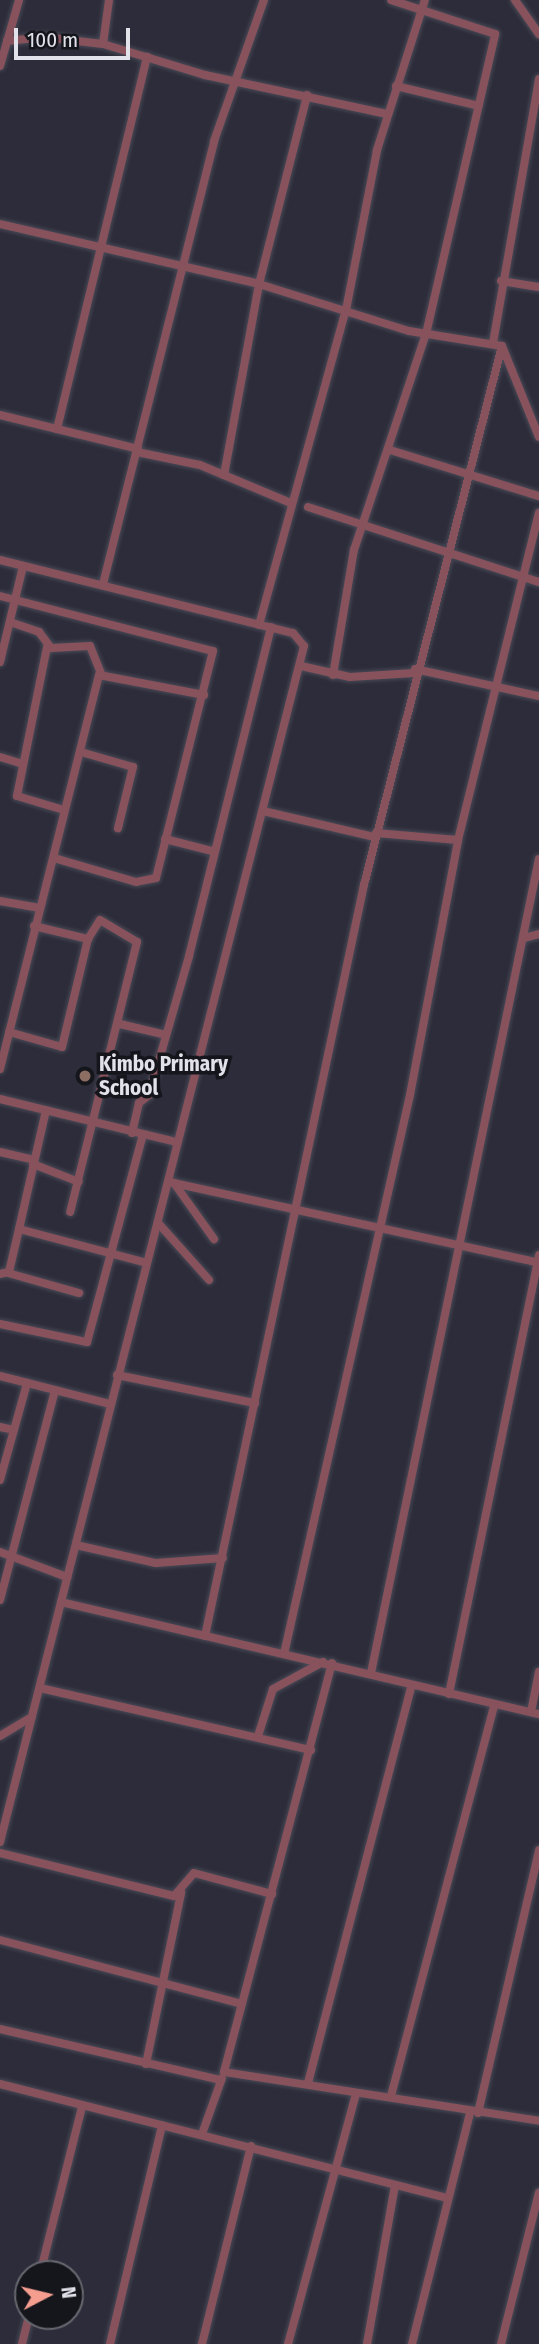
<!DOCTYPE html>
<style>
body{margin:0}
#map{position:relative;width:539px;height:2344px;overflow:hidden;background:#2c2c3a;font-family:"Fira Sans Condensed",sans-serif}
div>[style]{position:absolute}
.roads{filter:drop-shadow(0 0 2px #494956) drop-shadow(0 0 2px #494956)}
.minor>*{height:8px;margin:-4px;padding:0 4px;transform-origin:4px;border-radius:4px;background:#87525c}
.dots>*{width:19px;height:19px;translate:-50% -50%;box-sizing:border-box;border:4px solid #15151c;border-radius:50%}
span{translate:-50% -50%;white-space:nowrap;text-align:center;line-height:1.15;-webkit-text-stroke:7px #15151c;paint-order:stroke}
.poi-label{font-size:21px;color:#e2e2eb;font-weight:700}
.left{translate:0 -50%;text-align:left}
.north{position:absolute;left:14px;top:2260px;width:70px;height:70px;box-sizing:border-box;background:#15151c;border:2px solid #67676f;border-radius:50%;rotate:83deg;font-size:19px;font-weight:700;line-height:28px;text-align:center;color:#e2e2eb}
.north::after{content:'';display:block;margin:auto;width:24px;height:32px;background:#f59d8f;clip-path:polygon(50% 0,100% 100%,50% 72%,0 100%)}
.scale{position:absolute;left:14px;top:28px;width:116px;height:32px;box-sizing:border-box;border:4px solid #e2e2eb;border-top:0;padding-left:9px;font-size:21px;line-height:24px;white-space:nowrap;color:#e2e2eb;-webkit-text-stroke:5px #15151c;paint-order:stroke}
</style>
<div id="map">
<div class="roads">
<div class="minor">
<div style="left:515px;top:0;width:42px;rotate:54.8deg"></div>
<div style="left:7px;top:41px;width:36px;rotate:-6deg"></div>
<div style="left:43px;top:37px;width:60px;rotate:6.7deg"></div>
<div style="left:103px;top:44px;width:107px;rotate:16.9deg"></div>
<div style="left:205px;top:75px;width:186px;rotate:12.1deg"></div>
<div style="left:103px;top:44px;width:44px;rotate:-82.2deg"></div>
<div style="left:0;top:66px;width:69px;rotate:-73.9deg"></div>
<div style="left:396px;top:86px;width:85px;rotate:13.5deg"></div>
<div style="left:0;top:224px;width:266px;rotate:13deg"></div>
<div style="left:259px;top:284px;width:157px;rotate:17.4deg"></div>
<div style="left:409px;top:331px;width:94px;rotate:9.2deg"></div>
<div style="left:502px;top:346px;width:98px;rotate:67.9deg"></div>
<div style="left:501px;top:281px;width:38px;rotate:9deg"></div>
<div style="left:493px;top:343px;width:268px;rotate:-80.1deg"></div>
<div style="left:0;top:415px;width:142px;rotate:13.8deg"></div>
<div style="left:57px;top:429px;width:383px;rotate:-76.4deg"></div>
<div style="left:390px;top:450px;width:156px;rotate:17.2deg"></div>
<div style="left:137px;top:452px;width:64px;rotate:11.7deg"></div>
<div style="left:200px;top:465px;width:99px;rotate:22.7deg"></div>
<div style="left:224px;top:475px;width:194px;rotate:-79.6deg"></div>
<div style="left:259px;top:284px;width:195px;rotate:-75.7deg"></div>
<div style="left:308px;top:507px;width:243px;rotate:18deg"></div>
<div style="left:0;top:560px;width:302px;rotate:14deg"></div>
<div style="left:293px;top:633px;width:17px;rotate:50deg"></div>
<div style="left:304px;top:646px;width:1234px;rotate:104.26deg"></div>
<div style="left:103px;top:584px;width:457px;rotate:-75.9deg"></div>
<div style="left:214px;top:141px;width:150px;rotate:-70.5deg"></div>
<div style="left:0;top:596px;width:220px;rotate:14.5deg"></div>
<div style="left:213px;top:651px;width:234px;rotate:104.1deg"></div>
<div style="left:156px;top:878px;width:20px;rotate:169deg"></div>
<div style="left:136px;top:882px;width:85px;rotate:-163.7deg"></div>
<div style="left:10px;top:622px;width:31px;rotate:19deg"></div>
<div style="left:39px;top:632px;width:20px;rotate:53deg"></div>
<div style="left:51px;top:648px;width:39px;rotate:-3deg"></div>
<div style="left:90px;top:646px;width:29px;rotate:68deg"></div>
<div style="left:259px;top:625px;width:327px;rotate:-74.6deg"></div>
<div style="left:346px;top:310px;width:163px;rotate:-79deg"></div>
<div style="left:377px;top:150px;width:157px;rotate:-72.3deg"></div>
<div style="left:47px;top:647px;width:152px;rotate:101.4deg"></div>
<div style="left:17px;top:796px;width:49px;rotate:16.6deg"></div>
<div style="left:0;top:662px;width:99px;rotate:-76.5deg"></div>
<div style="left:301px;top:666px;width:50px;rotate:12.7deg"></div>
<div style="left:350px;top:677px;width:64px;rotate:-3.6deg"></div>
<div style="left:415px;top:669px;width:127px;rotate:12.3deg"></div>
<div style="left:333px;top:675px;width:127px;rotate:-80.5deg"></div>
<div style="left:354px;top:550px;width:228px;rotate:-71.6deg"></div>
<div style="left:426px;top:334px;width:308px;rotate:-77deg"></div>
<div style="left:495px;top:34px;width:109px;rotate:-161.9deg"></div>
<div style="left:81px;top:752px;width:54px;rotate:16.1deg"></div>
<div style="left:133px;top:767px;width:63px;rotate:103.8deg"></div>
<div style="left:0;top:757px;width:24px;rotate:17deg"></div>
<div style="left:263px;top:811px;width:115px;rotate:13.1deg"></div>
<div style="left:376px;top:833px;width:82px;rotate:4.9deg"></div>
<div style="left:165px;top:839px;width:49px;rotate:14.3deg"></div>
<div style="left:0;top:901px;width:39px;rotate:10deg"></div>
<div style="left:34px;top:926px;width:56px;rotate:13.5deg"></div>
<div style="left:88px;top:939px;width:22px;rotate:-58deg"></div>
<div style="left:100px;top:920px;width:43px;rotate:30.7deg"></div>
<div style="left:137px;top:942px;width:278px;rotate:103.9deg"></div>
<div style="left:524px;top:938px;width:16px;rotate:-15deg"></div>
<div style="left:120px;top:1024px;width:47px;rotate:13.4deg"></div>
<div style="left:9px;top:1032px;width:55px;rotate:15.8deg"></div>
<div style="left:62px;top:1047px;width:111px;rotate:-76.5deg"></div>
<div style="left:0;top:1069px;width:406px;rotate:-75.9deg"></div>
<div style="left:99px;top:675px;width:107px;rotate:10.8deg"></div>
<div style="left:0;top:1099px;width:182px;rotate:13.7deg"></div>
<div style="left:132px;top:1133px;width:31px;rotate:-77deg"></div>
<div style="left:139px;top:1103px;width:13px;rotate:-39deg"></div>
<div style="left:149px;top:1095px;width:145px;rotate:-73.9deg"></div>
<div style="left:189px;top:956px;width:339px;rotate:-76deg"></div>
<div style="left:0;top:1152px;width:35px;rotate:13deg"></div>
<div style="left:33px;top:1164px;width:49px;rotate:21.4deg"></div>
<div style="left:169px;top:1182px;width:377px;rotate:12.3deg"></div>
<div style="left:174px;top:1183px;width:69px;rotate:54.5deg"></div>
<div style="left:159px;top:1224px;width:75px;rotate:48.2deg"></div>
<div style="left:19px;top:1229px;width:122px;rotate:-77.2deg"></div>
<div style="left:8px;top:1273px;width:74px;rotate:15.7deg"></div>
<div style="left:0;top:1274px;width:9px;rotate:-13deg"></div>
<div style="left:9px;top:1272px;width:44px;rotate:-76.9deg"></div>
<div style="left:19px;top:1229px;width:132px;rotate:14.9deg"></div>
<div style="left:0;top:1324px;width:89px;rotate:11.7deg"></div>
<div style="left:87px;top:1342px;width:214px;rotate:-74.9deg"></div>
<div style="left:117px;top:1375px;width:141px;rotate:11.5deg"></div>
<div style="left:0;top:1376px;width:114px;rotate:14.3deg"></div>
<div style="left:0;top:1427px;width:14px;rotate:12deg"></div>
<div style="left:0;top:1480px;width:101px;rotate:-74.4deg"></div>
<div style="left:76px;top:1545px;width:82px;rotate:12.7deg"></div>
<div style="left:156px;top:1563px;width:67px;rotate:-4.3deg"></div>
<div style="left:0;top:1552px;width:72px;rotate:20.5deg"></div>
<div style="left:0;top:1600px;width:217px;rotate:-75.3deg"></div>
<div style="left:61px;top:1602px;width:491px;rotate:13.2deg"></div>
<div style="left:205px;top:1636px;width:768px;rotate:-78.05deg"></div>
<div style="left:364px;top:885px;width:556px;rotate:-75.64deg"></div>
<div style="left:284px;top:1654px;width:573px;rotate:-77.3deg"></div>
<div style="left:410px;top:1095px;width:259px;rotate:-79.3deg"></div>
<div style="left:458px;top:840px;width:337px;rotate:-76.1deg"></div>
<div style="left:332px;top:1663px;width:423px;rotate:104.8deg"></div>
<div style="left:224px;top:2072px;width:319px;rotate:8.8deg"></div>
<div style="left:371px;top:1673px;width:831px;rotate:-78.34deg"></div>
<div style="left:40px;top:1688px;width:278px;rotate:12.9deg"></div>
<div style="left:449px;top:1694px;width:448px;rotate:-78.4deg"></div>
<div style="left:531px;top:1712px;width:41px;rotate:-78.7deg"></div>
<div style="left:0;top:1736px;width:37px;rotate:-31deg"></div>
<div style="left:258px;top:1736px;width:49px;rotate:-72.3deg"></div>
<div style="left:273px;top:1689px;width:57px;rotate:-28.4deg"></div>
<div style="left:0;top:1853px;width:179px;rotate:13.9deg"></div>
<div style="left:174px;top:1896px;width:30px;rotate:-49deg"></div>
<div style="left:194px;top:1873px;width:81px;rotate:15.1deg"></div>
<div style="left:0;top:1940px;width:250px;rotate:14.8deg"></div>
<div style="left:0;top:2029px;width:227px;rotate:13deg"></div>
<div style="left:146px;top:2064px;width:175px;rotate:-78.4deg"></div>
<div style="left:308px;top:2083px;width:411px;rotate:-75.4deg"></div>
<div style="left:0;top:2084px;width:460px;rotate:14.3deg"></div>
<div style="left:391px;top:2096px;width:404px;rotate:-75.2deg"></div>
<div style="left:478px;top:2113px;width:270px;rotate:-76.9deg"></div>
<div style="left:202px;top:2134px;width:59px;rotate:-70.3deg"></div>
<div style="left:40px;top:2274px;width:172px;rotate:-75.9deg"></div>
<div style="left:22px;top:2344px;width:29px;rotate:-76deg"></div>
<div style="left:110px;top:2344px;width:225px;rotate:-76.6deg"></div>
<div style="left:202px;top:2344px;width:204px;rotate:-76.1deg"></div>
<div style="left:288px;top:2344px;width:260px;rotate:-74.8deg"></div>
<div style="left:367px;top:2344px;width:161px;rotate:-80deg"></div>
<div style="left:412px;top:2344px;width:238px;rotate:-75.9deg"></div>
<div style="left:501px;top:2344px;width:156px;rotate:-75.9deg"></div>
</div>
</div>
<div class="dots">
<div style="left:85px;top:1076px;background:#8d6e63"></div>
</div>
<div class="poi-label">
<span class="left" style="left:99px;top:1076px">Kimbo Primary<br>School</span>
</div>
<div class="north">N</div>
<div class="scale">100 m</div>
</div>
